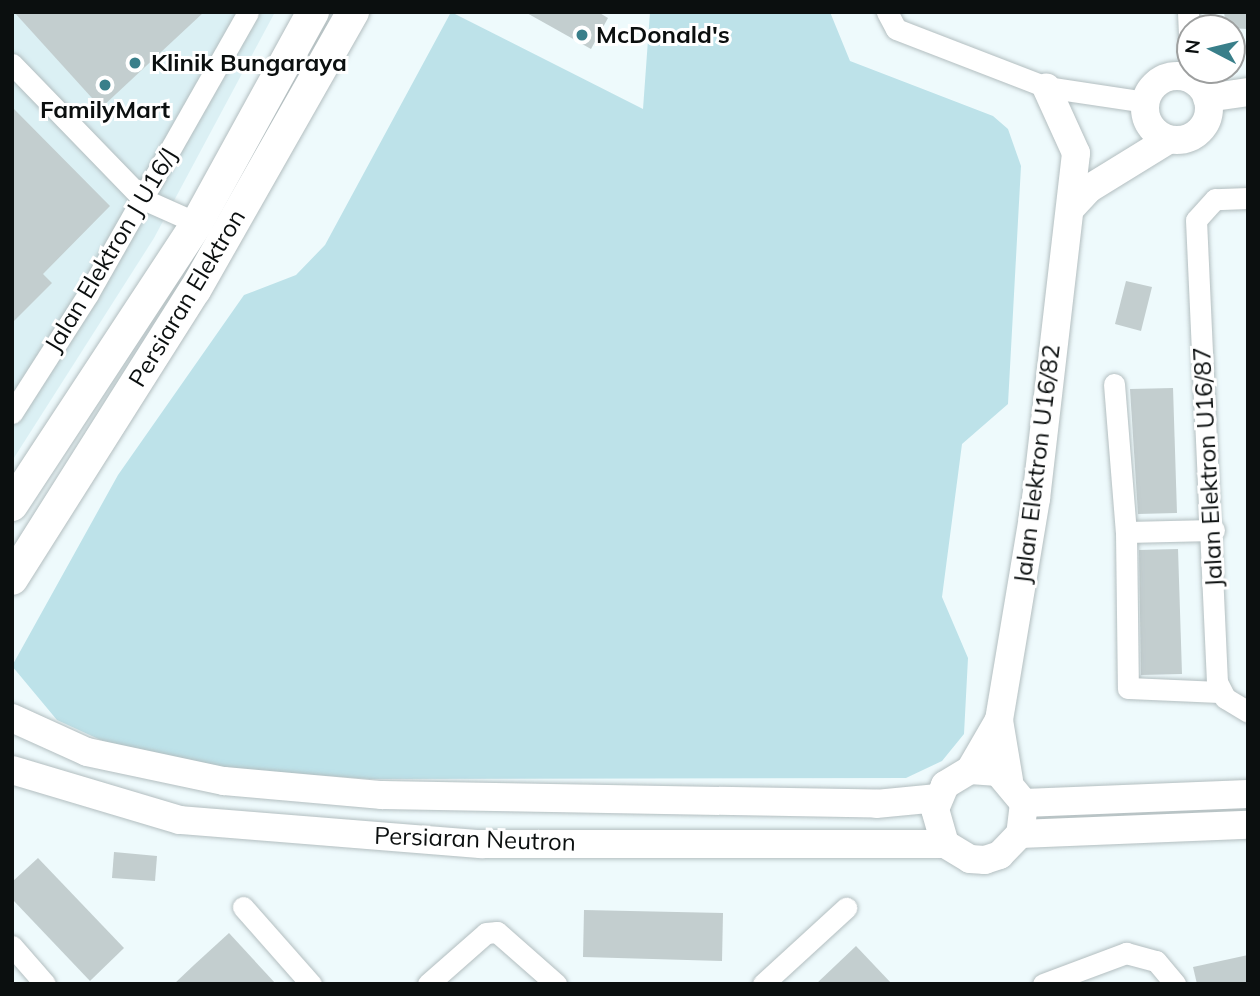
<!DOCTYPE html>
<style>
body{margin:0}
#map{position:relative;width:1260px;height:996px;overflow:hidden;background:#eefafc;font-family:Mulish,sans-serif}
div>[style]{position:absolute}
.built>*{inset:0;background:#dbf0f4}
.green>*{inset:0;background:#bde2e9}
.building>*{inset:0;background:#c3cecf}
.roads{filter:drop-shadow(0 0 2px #b3bec0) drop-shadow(0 0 2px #b3bec0)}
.minor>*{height:21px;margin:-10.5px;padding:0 10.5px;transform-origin:10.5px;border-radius:10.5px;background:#fff}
.tertiary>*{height:28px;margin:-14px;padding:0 14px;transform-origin:14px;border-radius:14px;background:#fff}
.tertiary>.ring{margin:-14px;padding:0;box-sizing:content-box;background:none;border:28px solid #fff;border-radius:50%}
.secondary>*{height:32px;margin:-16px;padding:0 16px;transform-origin:16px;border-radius:16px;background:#fff}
.dots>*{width:19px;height:19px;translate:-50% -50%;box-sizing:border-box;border:4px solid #fff;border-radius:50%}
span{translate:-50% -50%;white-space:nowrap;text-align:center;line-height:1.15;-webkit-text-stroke:6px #fff;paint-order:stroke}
.poi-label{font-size:24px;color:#0b0f0f;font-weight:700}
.left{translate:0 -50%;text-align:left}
.street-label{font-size:24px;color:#0b0f0f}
.frame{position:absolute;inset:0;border:14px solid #0b0f0f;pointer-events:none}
.north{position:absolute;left:1176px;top:14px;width:70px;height:70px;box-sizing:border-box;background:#fff;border:2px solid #9d9f9f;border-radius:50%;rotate:277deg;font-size:19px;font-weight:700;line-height:28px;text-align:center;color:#0b0f0f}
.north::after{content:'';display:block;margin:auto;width:24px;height:32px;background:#397f8a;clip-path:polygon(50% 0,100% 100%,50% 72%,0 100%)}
</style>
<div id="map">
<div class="built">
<div style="clip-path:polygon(12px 12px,275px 12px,154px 238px,12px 461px)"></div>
</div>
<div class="green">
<div style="clip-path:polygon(451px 12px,643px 109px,650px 12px,830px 12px,850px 61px,993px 116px,1008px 129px,1021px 166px,1008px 404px,962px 444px,942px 597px,968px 658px,964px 734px,942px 761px,906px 778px,370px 779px,212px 768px,105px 742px,57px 720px,12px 666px,118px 475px,244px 295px,296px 275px,325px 245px)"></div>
</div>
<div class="building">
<div style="clip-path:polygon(14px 12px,204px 12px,101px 108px)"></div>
<div style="clip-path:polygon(525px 12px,598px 12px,608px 18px,591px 49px)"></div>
<div style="clip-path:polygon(1224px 12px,1248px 12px,1248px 29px,1226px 28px)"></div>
<div style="clip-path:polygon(12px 107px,110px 206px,43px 274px,52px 283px,12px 323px)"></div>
<div style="clip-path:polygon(1126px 281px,1152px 287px,1141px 331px,1115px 324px)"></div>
<div style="clip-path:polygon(1173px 388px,1177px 513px,1138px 514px,1130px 389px)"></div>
<div style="clip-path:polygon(1178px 549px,1182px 674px,1141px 675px,1139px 550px)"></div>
<div style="clip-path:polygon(114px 852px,157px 856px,155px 881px,112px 878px)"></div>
<div style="clip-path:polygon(38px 858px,124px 948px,90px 981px,12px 899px,12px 882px)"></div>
<div style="clip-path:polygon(584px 910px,723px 913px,722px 961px,583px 957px)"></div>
<div style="clip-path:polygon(229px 933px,276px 984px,174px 984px,194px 965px)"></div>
<div style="clip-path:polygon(856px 946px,892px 984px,816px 984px)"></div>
<div style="clip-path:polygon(1248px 955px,1248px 984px,1197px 984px,1193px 967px)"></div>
</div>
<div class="roads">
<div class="minor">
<div style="left:887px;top:12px;width:19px;rotate:62deg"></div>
<div style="left:896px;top:29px;width:161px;rotate:21.1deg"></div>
<div style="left:1046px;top:87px;width:100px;rotate:8.6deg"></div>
<div style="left:1188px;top:12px;width:67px;rotate:87.4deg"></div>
<div style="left:12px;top:64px;width:188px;rotate:45.9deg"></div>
<div style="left:143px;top:199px;width:59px;rotate:24deg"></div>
<div style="left:1248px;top:198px;width:33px;rotate:178deg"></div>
<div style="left:1215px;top:199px;width:28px;rotate:132deg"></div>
<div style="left:1196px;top:220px;width:462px;rotate:87.4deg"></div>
<div style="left:1217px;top:682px;width:18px;rotate:63deg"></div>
<div style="left:1225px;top:698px;width:27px;rotate:31deg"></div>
<div style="left:1114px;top:384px;width:148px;rotate:85.4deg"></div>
<div style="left:1126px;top:532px;width:156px;rotate:89.3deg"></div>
<div style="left:1128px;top:688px;width:92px;rotate:2.5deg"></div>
<div style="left:12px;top:413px;width:141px;rotate:-57.4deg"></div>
<div style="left:88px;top:294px;width:324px;rotate:-60.4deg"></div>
<div style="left:1126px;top:532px;width:88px;rotate:-1.3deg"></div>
<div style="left:243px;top:907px;width:103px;rotate:48.6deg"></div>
<div style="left:12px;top:946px;width:50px;rotate:49deg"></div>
<div style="left:428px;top:984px;width:77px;rotate:-41.3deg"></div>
<div style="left:486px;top:933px;width:11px;rotate:-5deg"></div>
<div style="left:497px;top:932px;width:79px;rotate:41.4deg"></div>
<div style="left:763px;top:984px;width:113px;rotate:-42.5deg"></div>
<div style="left:1043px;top:984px;width:89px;rotate:-20.5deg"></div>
<div style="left:1126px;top:953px;width:31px;rotate:15deg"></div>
<div style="left:1156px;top:961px;width:30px;rotate:50deg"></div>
</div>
<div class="tertiary">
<div class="ring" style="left:1145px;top:76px;width:36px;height:36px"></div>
<div style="left:1207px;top:98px;width:41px;rotate:-8.3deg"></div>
<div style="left:1072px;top:207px;width:26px;rotate:-47deg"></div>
<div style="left:1090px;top:188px;width:92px;rotate:-31.6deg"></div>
<div style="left:12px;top:718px;width:82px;rotate:24.4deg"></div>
<div style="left:87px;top:752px;width:140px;rotate:12deg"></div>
<div style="left:224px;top:781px;width:159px;rotate:5.1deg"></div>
<div style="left:382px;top:795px;width:494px;rotate:1deg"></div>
<div style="left:876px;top:804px;width:62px;rotate:-5.5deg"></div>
<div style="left:12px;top:770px;width:175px;rotate:16.6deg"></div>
<div style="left:180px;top:820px;width:302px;rotate:4.6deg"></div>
<div style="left:481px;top:844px;width:464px"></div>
<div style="left:970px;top:770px;width:28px;rotate:4deg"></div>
<div style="left:998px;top:772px;width:40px;rotate:50deg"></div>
<div style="left:1024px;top:803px;width:31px;rotate:97deg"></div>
<div style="left:1020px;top:834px;width:29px;rotate:134deg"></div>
<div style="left:1000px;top:855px;width:16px;rotate:162deg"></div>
<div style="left:985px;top:860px;width:15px;rotate:-176deg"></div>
<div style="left:970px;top:859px;width:29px;rotate:-149deg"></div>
<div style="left:945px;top:844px;width:36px;rotate:-106deg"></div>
<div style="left:935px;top:809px;width:26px;rotate:-67deg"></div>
<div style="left:945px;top:785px;width:29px;rotate:-31deg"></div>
<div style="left:970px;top:770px;width:58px;rotate:-59.9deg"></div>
<div style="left:1009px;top:780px;width:61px;rotate:-99.5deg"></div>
<div style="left:999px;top:720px;width:224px;rotate:-80.5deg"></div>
<div style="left:1036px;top:499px;width:348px;rotate:-83.4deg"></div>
<div style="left:1076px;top:153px;width:72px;rotate:-114.4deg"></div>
<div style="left:1024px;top:803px;width:224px;rotate:-2.3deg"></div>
<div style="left:1020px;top:834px;width:228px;rotate:-2.3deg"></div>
</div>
<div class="secondary">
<div style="left:12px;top:505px;width:337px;rotate:-56.7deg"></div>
<div style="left:197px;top:223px;width:241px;rotate:-61.2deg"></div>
<div style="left:12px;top:579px;width:342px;rotate:-57.7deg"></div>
<div style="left:195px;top:290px;width:320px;rotate:-60.4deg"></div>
</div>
</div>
<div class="dots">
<div style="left:582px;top:35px;background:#397f8a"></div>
<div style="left:135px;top:63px;background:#397f8a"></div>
<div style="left:105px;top:85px;background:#397f8a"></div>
</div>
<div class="poi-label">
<span class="left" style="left:596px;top:35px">McDonald's</span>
<span class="left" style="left:151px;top:63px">Klinik Bungaraya</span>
<span style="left:105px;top:110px">FamilyMart</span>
</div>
<div class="street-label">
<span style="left:111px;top:250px;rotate:-59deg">Jalan Elektron J U16/J</span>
<span style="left:187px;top:298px;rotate:-59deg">Persiaran Elektron</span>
<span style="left:1037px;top:464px;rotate:-83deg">Jalan Elektron U16/82</span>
<span style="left:1208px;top:467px;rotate:-93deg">Jalan Elektron U16/87</span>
<span style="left:475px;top:839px;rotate:2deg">Persiaran Neutron</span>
</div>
<div class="frame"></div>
<div class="north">N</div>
</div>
